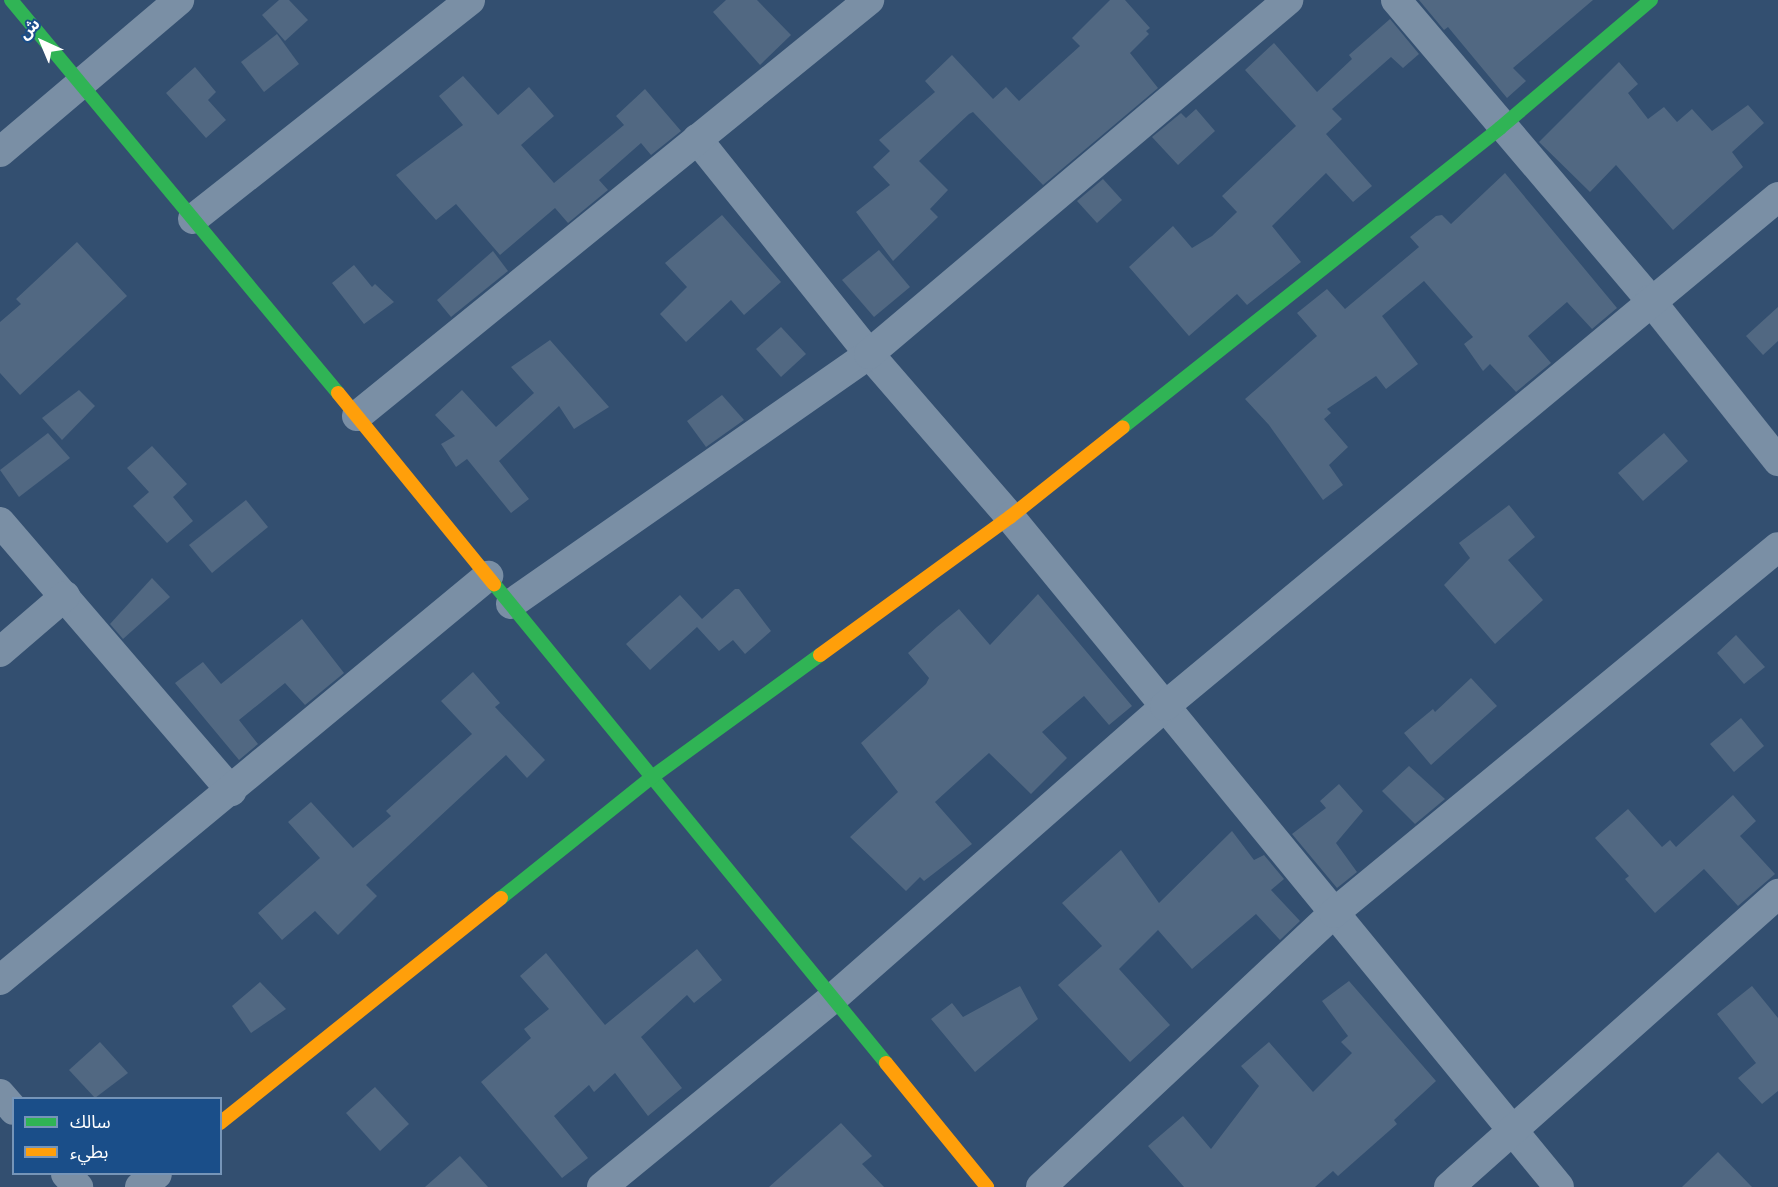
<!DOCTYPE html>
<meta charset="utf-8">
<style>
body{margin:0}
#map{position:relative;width:1778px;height:1187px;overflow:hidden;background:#334f70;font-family:Montserrat,"Noto Sans Arabic",sans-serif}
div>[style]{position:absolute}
.building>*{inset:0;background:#516882}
.street>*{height:30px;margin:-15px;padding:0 15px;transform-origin:15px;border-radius:15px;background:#7a8fa5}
.fast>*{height:14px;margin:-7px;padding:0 7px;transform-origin:7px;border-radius:7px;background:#30b455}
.slow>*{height:14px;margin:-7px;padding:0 7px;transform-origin:7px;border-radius:7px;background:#ff9f0a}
span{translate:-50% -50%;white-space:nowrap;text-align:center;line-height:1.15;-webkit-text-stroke:6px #1a4e89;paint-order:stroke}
.legend{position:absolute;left:12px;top:1097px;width:210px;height:78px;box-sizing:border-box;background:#1a4e89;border:2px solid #7695b8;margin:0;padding:8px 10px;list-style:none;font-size:18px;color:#fff}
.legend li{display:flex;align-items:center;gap:12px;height:30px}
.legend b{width:30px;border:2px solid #7695b8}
.north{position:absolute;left:12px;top:12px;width:60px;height:60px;-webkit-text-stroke:4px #1a4e89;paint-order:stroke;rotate:316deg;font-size:16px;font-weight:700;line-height:24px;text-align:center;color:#fff}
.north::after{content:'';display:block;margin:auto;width:21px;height:27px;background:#fff;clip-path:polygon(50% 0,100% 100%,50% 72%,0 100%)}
</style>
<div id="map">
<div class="building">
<div style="clip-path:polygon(279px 0,289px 0,308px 20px,285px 41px,262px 15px)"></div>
<div style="clip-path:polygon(726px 0,757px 0,791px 35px,760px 65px,713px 12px)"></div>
<div style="clip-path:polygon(1110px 0,1125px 0,1150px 28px,1146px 31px,1149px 34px,1130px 53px,1158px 88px,1043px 185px,973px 112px,969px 114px,919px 161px,948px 190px,930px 209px,938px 217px,893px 261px,856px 212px,890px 185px,873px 167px,890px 151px,879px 140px,935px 92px,925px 81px,952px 55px,993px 99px,1006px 87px,1019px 101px,1080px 46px,1072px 38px)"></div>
<div style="clip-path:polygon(1419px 0,1593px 0,1513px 68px,1526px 81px,1507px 98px,1448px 27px,1444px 30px)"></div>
<div style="clip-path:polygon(1390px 19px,1419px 54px,1403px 68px,1391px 57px,1332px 109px,1342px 119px,1326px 134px,1372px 186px,1353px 202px,1326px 173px,1272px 226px,1301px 262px,1247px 305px,1237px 294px,1189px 336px,1129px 267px,1173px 226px,1192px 248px,1212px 236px,1237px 212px,1222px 196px,1296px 126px,1245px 70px,1274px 43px,1317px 92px,1352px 59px,1349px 55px)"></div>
<div style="clip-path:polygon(277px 34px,299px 64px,264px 92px,241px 62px)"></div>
<div style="clip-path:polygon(1619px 62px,1638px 84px,1628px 93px,1648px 119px,1664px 107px,1677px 122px,1692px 109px,1712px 131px,1748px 105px,1764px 123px,1732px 152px,1743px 167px,1673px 230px,1616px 165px,1590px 192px,1539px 142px)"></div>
<div style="clip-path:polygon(195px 67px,216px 92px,208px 100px,226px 120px,206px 138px,166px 93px)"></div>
<div style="clip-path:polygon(463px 76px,498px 115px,529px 87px,554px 116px,521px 145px,554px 183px,624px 125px,616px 116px,645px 89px,681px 131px,651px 155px,641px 143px,599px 180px,608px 190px,568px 223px,555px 208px,500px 255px,456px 204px,436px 220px,396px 175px,463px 125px,439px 96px)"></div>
<div style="clip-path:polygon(1196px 109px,1215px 131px,1178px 165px,1152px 137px,1181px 113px,1186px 118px)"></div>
<div style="clip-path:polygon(1505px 173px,1617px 308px,1592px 329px,1567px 302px,1528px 336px,1551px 363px,1516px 392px,1490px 364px,1483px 371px,1464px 344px,1473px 337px,1424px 281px,1382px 316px,1418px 364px,1386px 389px,1376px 376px,1327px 409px,1331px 413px,1324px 419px,1348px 447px,1329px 465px,1343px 485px,1323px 500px,1269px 425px,1245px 399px,1317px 336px,1297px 313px,1327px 289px,1345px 309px,1419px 247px,1410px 237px,1436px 216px,1442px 215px,1451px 224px)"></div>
<div style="clip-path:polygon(1103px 179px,1122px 200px,1097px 223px,1077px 201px)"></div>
<div style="clip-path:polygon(722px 215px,781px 282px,744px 315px,731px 300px,686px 342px,660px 314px,687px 287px,665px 263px)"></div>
<div style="clip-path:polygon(77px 242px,127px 296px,20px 395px,0 373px,0 322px,21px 304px,16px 299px)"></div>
<div style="clip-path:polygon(879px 250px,910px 287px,874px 317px,842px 280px)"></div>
<div style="clip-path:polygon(493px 251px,508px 271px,451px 317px,437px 300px)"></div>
<div style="clip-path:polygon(354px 265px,372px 287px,375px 284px,394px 302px,364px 324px,332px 283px)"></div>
<div style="clip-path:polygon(1778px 307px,1778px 341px,1763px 355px,1746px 336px)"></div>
<div style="clip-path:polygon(781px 327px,806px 354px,781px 377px,756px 349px)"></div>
<div style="clip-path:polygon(550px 340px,609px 407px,574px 429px,559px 406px,499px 461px,529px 499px,511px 513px,467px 459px,456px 467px,441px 444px,455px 436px,435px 415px,462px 390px,496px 427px,534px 393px,511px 367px)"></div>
<div style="clip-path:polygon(79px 390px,95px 406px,62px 440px,42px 418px)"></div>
<div style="clip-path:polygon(722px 395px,744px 420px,706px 447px,687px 421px)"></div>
<div style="clip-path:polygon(48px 433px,70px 458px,19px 497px,0 470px)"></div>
<div style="clip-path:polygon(1664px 433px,1688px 461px,1643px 501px,1618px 473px)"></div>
<div style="clip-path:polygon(152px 446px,187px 484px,173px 497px,193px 521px,167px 543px,133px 506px,149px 492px,127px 468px)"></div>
<div style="clip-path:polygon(246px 500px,268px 527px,212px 573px,189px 545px)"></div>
<div style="clip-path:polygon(1509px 505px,1535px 537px,1508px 560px,1543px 600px,1495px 644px,1444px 585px,1470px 558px,1459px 543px)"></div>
<div style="clip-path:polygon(152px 578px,170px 597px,123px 639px,110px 624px)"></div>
<div style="clip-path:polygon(735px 589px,739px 589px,771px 631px,745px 654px,733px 640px,719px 651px,697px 627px,650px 670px,626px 644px,680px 595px,702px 619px)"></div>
<div style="clip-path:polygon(1038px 594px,1132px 706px,1109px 725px,1084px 696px,1042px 732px,1067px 758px,1031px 794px,989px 753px,935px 802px,972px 844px,924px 881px,920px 877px,906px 891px,850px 837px,898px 792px,861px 743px,926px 684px,929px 678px,908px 653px,937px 627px,959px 609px,990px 645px)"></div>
<div style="clip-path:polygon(302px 619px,344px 673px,305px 705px,285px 683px,239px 720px,258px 744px,239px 760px,175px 683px,203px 662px,221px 684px)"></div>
<div style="clip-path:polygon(1736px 635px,1765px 667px,1744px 684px,1717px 653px)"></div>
<div style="clip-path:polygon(473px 672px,500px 703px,495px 707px,545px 760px,527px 778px,506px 755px,366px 885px,377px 896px,338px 935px,315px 911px,282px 940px,258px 913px,320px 858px,288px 822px,311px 802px,353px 848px,391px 816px,386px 811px,472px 734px,441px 701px)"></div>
<div style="clip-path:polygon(1471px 678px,1497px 706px,1431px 765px,1404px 733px,1433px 709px,1435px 712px)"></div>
<div style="clip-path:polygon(1741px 718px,1764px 746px,1734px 772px,1710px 744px)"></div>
<div style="clip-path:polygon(1409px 766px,1445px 799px,1415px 824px,1382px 791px)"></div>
<div style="clip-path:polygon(1339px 784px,1363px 811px,1336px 843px,1357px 872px,1337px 888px,1292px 834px,1326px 808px,1320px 801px)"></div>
<div style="clip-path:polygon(1733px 795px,1756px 821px,1740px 836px,1775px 874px,1738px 906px,1704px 869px,1655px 913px,1625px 879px,1629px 876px,1595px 838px,1628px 809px,1662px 847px,1670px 840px,1676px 847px)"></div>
<div style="clip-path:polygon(1232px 831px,1254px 860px,1264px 855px,1284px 879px,1271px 890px,1300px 921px,1280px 940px,1256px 914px,1192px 969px,1158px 930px,1119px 969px,1170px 1025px,1130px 1062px,1058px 985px,1102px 946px,1062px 903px,1121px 850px,1159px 903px)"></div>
<div style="clip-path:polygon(697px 949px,722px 980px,694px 1003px,687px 995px,641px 1037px,682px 1088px,648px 1116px,615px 1073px,594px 1092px,589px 1085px,554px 1116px,588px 1158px,562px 1178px,481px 1082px,531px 1038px,524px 1029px,549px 1009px,520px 976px,546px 953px,605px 1025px)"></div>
<div style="clip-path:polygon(1349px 981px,1436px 1081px,1394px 1120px,1397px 1124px,1338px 1176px,1333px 1171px,1315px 1187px,1184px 1187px,1148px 1146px,1183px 1116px,1211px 1149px,1259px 1086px,1241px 1066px,1269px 1042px,1313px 1092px,1352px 1053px,1341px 1042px,1348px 1036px,1322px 1001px)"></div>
<div style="clip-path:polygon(260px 982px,286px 1009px,251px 1033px,232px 1006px)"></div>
<div style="clip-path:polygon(1020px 986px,1038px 1019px,975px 1072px,931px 1019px,952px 1003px,963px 1017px)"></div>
<div style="clip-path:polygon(1752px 986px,1778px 1018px,1778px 1091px,1762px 1104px,1738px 1078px,1756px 1063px,1717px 1014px)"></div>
<div style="clip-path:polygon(100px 1042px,128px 1073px,95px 1098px,69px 1070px)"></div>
<div style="clip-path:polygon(375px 1087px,409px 1124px,380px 1151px,346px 1113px)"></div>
<div style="clip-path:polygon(841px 1123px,872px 1156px,862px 1164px,884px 1187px,769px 1187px)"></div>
<div style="clip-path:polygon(1718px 1152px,1752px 1187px,1682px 1187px)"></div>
<div style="clip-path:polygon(460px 1156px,488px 1187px,425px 1187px)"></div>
</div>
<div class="street">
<div style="left:1396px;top:0;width:393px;rotate:49.7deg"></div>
<div style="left:1650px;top:300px;width:206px;rotate:51.5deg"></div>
<div style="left:697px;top:139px;width:275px;rotate:51.3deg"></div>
<div style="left:869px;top:354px;width:216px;rotate:49.1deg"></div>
<div style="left:1010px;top:517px;width:866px;rotate:50.67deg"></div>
<div style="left:0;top:152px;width:235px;rotate:-40.3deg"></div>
<div style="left:193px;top:219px;width:353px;rotate:-38.3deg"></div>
<div style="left:357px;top:416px;width:660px;rotate:-39.09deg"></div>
<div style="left:0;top:522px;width:355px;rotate:49.3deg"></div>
<div style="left:511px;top:604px;width:437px;rotate:-34.9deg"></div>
<div style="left:869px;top:354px;width:549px;rotate:-40.19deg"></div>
<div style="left:0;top:652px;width:86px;rotate:-40.7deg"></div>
<div style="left:0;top:980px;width:634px;rotate:-39.62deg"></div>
<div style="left:0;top:1094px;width:21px;rotate:49deg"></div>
<div style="left:66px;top:1174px;width:18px;rotate:47deg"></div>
<div style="left:140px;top:1187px;width:21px;rotate:-37deg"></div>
<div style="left:602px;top:1187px;width:297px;rotate:-39.3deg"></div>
<div style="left:832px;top:999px;width:444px;rotate:-41.3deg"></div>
<div style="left:1165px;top:706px;width:797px;rotate:-39.7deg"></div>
<div style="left:1041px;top:1187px;width:401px;rotate:-43.1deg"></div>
<div style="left:1334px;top:913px;width:575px;rotate:-39.5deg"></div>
<div style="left:1449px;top:1187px;width:441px;rotate:-41.7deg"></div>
</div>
<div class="fast">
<div style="left:11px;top:0;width:511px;rotate:50.24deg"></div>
<div style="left:1123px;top:427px;width:481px;rotate:-38.4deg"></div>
<div style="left:1500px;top:128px;width:198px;rotate:-40.3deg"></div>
<div style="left:494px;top:584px;width:619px;rotate:50.7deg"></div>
<div style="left:501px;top:898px;width:193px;rotate:-38.7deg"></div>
<div style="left:652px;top:777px;width:208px;rotate:-36deg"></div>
</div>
<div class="slow">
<div style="left:338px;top:393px;width:247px;rotate:50.8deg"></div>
<div style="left:820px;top:655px;width:235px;rotate:-36deg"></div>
<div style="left:1010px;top:517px;width:144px;rotate:-38.5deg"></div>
<div style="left:886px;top:1063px;width:160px;rotate:50.8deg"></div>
<div style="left:220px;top:1123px;width:360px;rotate:-38.7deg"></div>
</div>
<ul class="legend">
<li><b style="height:8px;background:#30b455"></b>سالك</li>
<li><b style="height:8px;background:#ff9f0a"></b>بطيء</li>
</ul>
<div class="north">ش</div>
</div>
